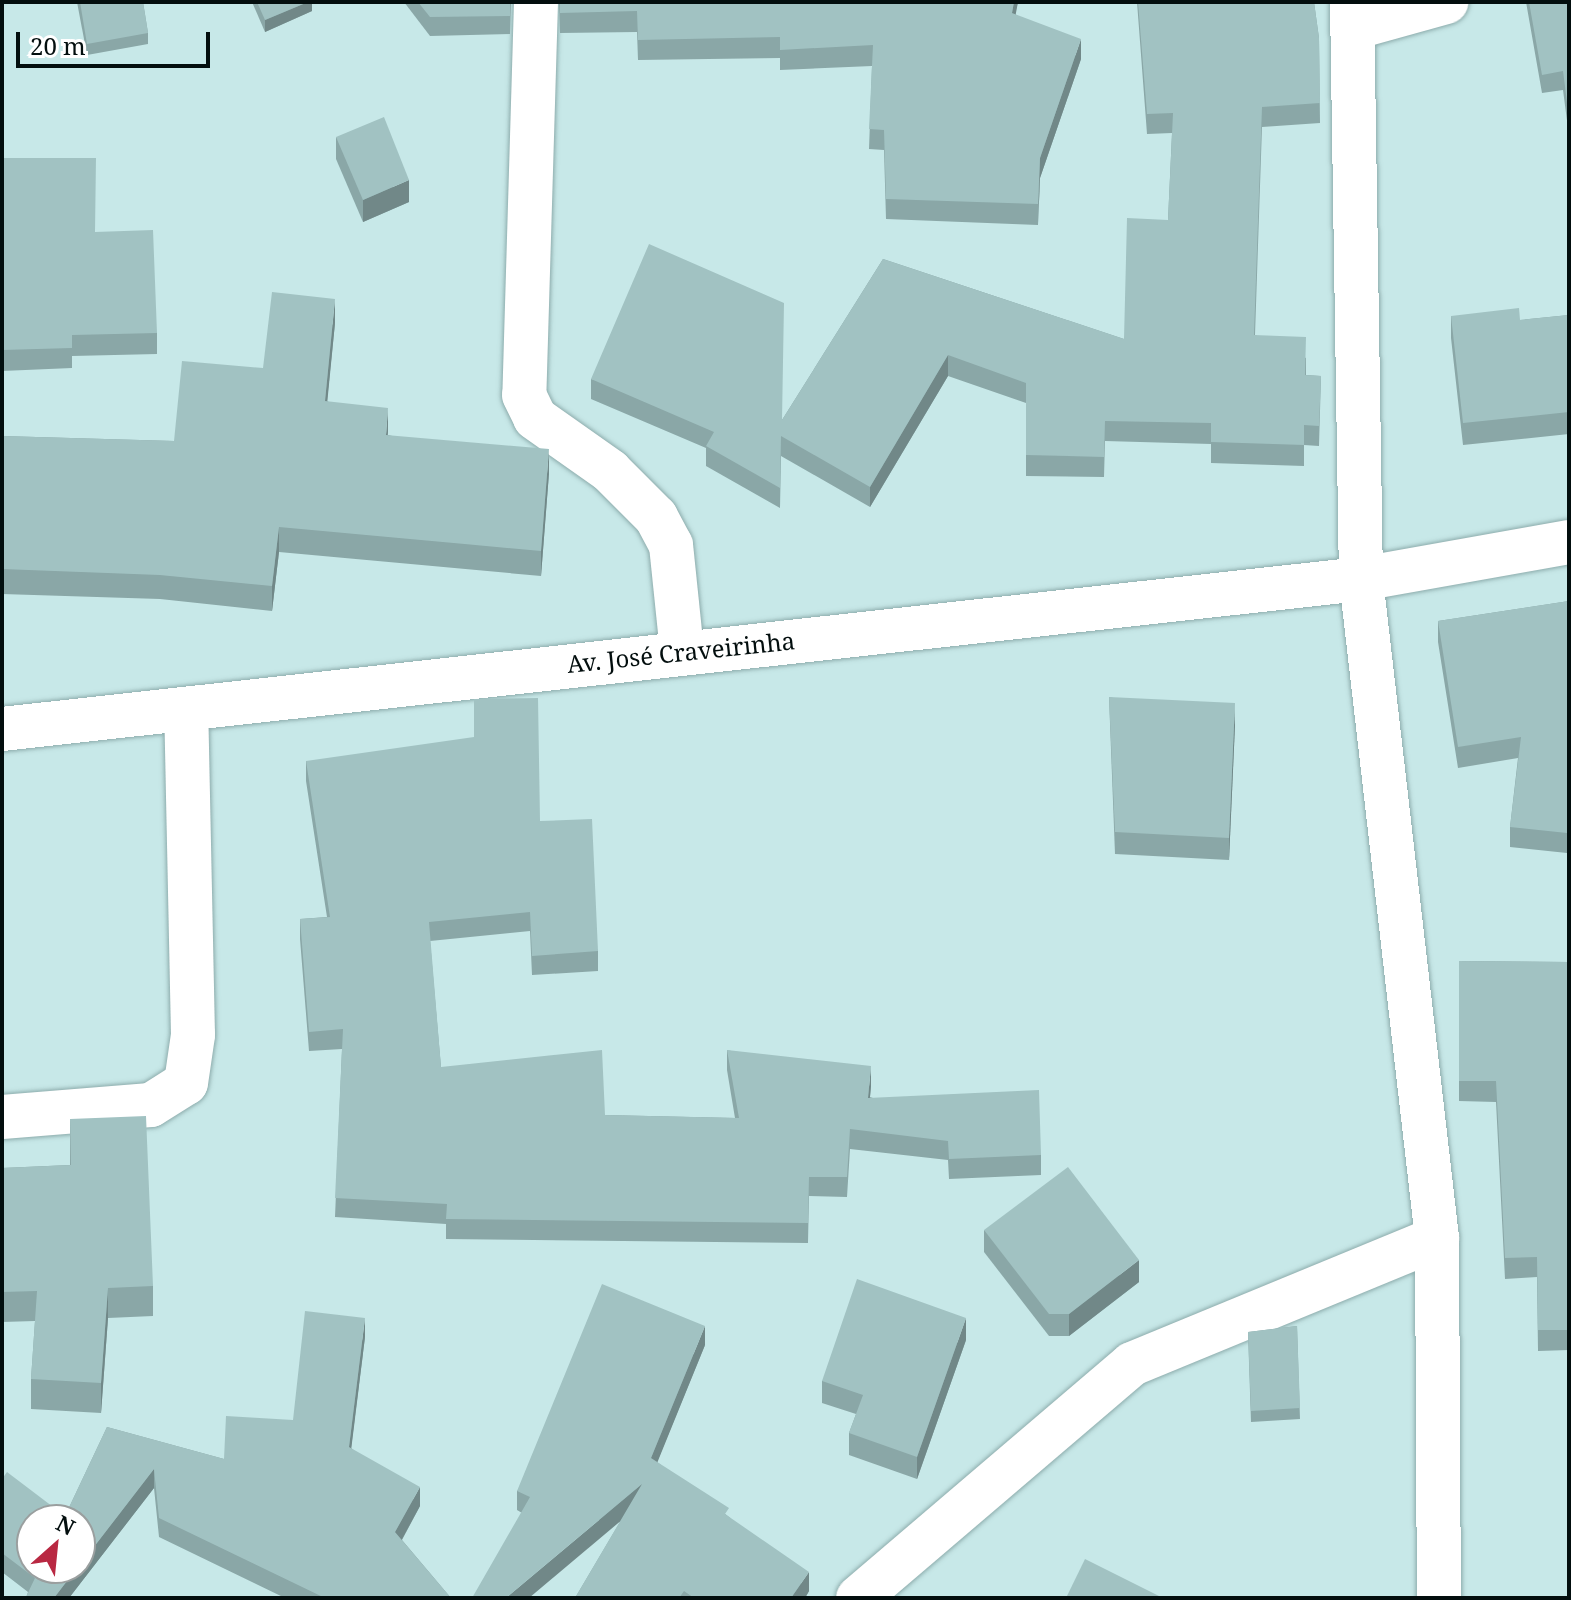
<!DOCTYPE html>
<meta charset="utf-8">
<style>
body{margin:0}
#map{position:relative;width:1571px;height:1600px;overflow:hidden;background:#c7e8e8;font-family:"Noto Serif",serif}
div>[style]{position:absolute}
.roads{filter:drop-shadow(0 0 2px #8dacac) drop-shadow(0 0 2px #8dacac)}
.minor>*{height:44px;margin:-22px;padding:0 22px;transform-origin:22px;border-radius:22px;background:#fff}
.wall>*{inset:0;background:#8aa7a7}
.shaded-wall>*{inset:0;background:#718888}
.building>*{inset:0;background:#a1c2c2}
span{translate:-50% -50%;white-space:nowrap;text-align:center;line-height:1.15;-webkit-text-stroke:6px #fff;paint-order:stroke}
.street-label{font-size:24px;color:#030e0e}
.frame{position:absolute;inset:0;border:4px solid #030e0e;pointer-events:none}
.north{position:absolute;left:16px;top:1504px;width:80px;height:80px;box-sizing:border-box;background:#fff;border:2px solid #9a9f9f;border-radius:50%;rotate:27deg;font-size:22px;font-weight:700;line-height:32px;text-align:center;color:#030e0e}
.north::after{content:'';display:block;margin:auto;width:28px;height:36px;background:#b92842;clip-path:polygon(50% 0,100% 100%,50% 72%,0 100%)}
.scale{position:absolute;left:16px;top:32px;width:194px;height:36px;box-sizing:border-box;border:4px solid #030e0e;border-top:0;padding-left:10px;font-size:24px;line-height:28px;white-space:nowrap;color:#030e0e;-webkit-text-stroke:6px #fff;paint-order:stroke}
</style>
<div id="map">
<div class="roads">
<div class="minor">
<div style="left:536px;top:2px;width:393px;rotate:91.7deg"></div>
<div style="left:524px;top:395px;width:25px;rotate:64deg"></div>
<div style="left:535px;top:418px;width:92px;rotate:35.2deg"></div>
<div style="left:610px;top:471px;width:65px;rotate:45deg"></div>
<div style="left:656px;top:517px;width:32px;rotate:62deg"></div>
<div style="left:671px;top:545px;width:107px;rotate:84.1deg"></div>
<div style="left:1352px;top:2px;width:577px;rotate:89.11deg"></div>
<div style="left:1361px;top:579px;width:663px;rotate:83.42deg"></div>
<div style="left:1437px;top:1238px;width:360px;rotate:89.7deg"></div>
<div style="left:1353px;top:28px;width:97px;rotate:-15.6deg"></div>
<div style="left:2px;top:729px;width:1367px;rotate:-6.3deg"></div>
<div style="left:1361px;top:579px;width:211px;rotate:-10.1deg"></div>
<div style="left:2px;top:1117px;width:149px;rotate:-4.6deg"></div>
<div style="left:151px;top:1105px;width:41px;rotate:-32.2deg"></div>
<div style="left:186px;top:1083px;width:49px;rotate:-81.7deg"></div>
<div style="left:193px;top:1035px;width:326px;rotate:-91.2deg"></div>
<div style="left:858px;top:1598px;width:360px;rotate:-40.5deg"></div>
<div style="left:1132px;top:1364px;width:330px;rotate:-22.4deg"></div>
</div>
</div>
<div class="wall">
<div style="clip-path:polygon(77px 2px,143px 2px,148px 33px,148px 44px,87px 55px)"></div>
<div style="clip-path:polygon(252px 2px,312px 2px,312px 11px,265px 32px)"></div>
<div style="clip-path:polygon(404px 2px,511px 2px,510px 34px,430px 36px)"></div>
<div style="clip-path:polygon(559px 2px,1018px 2px,1015px 14px,1081px 59px,1040px 178px,1038px 225px,886px 219px,884px 150px,869px 149px,872px 66px,780px 70px,780px 58px,638px 60px,637px 32px,560px 33px)"></div>
<div style="clip-path:polygon(1137px 2px,1314px 2px,1319px 38px,1320px 123px,1262px 127px,1255px 335px,1306px 358px,1306px 375px,1321px 376px,1319px 446px,1304px 445px,1304px 466px,1211px 463px,1211px 444px,1105px 441px,1104px 477px,1026px 476px,1026px 403px,948px 376px,870px 507px,781px 456px,780px 508px,706px 466px,706px 448px,591px 399px,591px 379px,782px 420px,883px 259px,1124px 339px,1168px 220px,1172px 133px,1147px 134px)"></div>
<div style="clip-path:polygon(1526px 2px,1569px 2px,1569px 136px,1563px 90px,1542px 93px)"></div>
<div style="clip-path:polygon(336px 137px,409px 202px,363px 222px,336px 159px)"></div>
<div style="clip-path:polygon(2px 158px,95px 232px,157px 333px,157px 354px,72px 356px,72px 368px,2px 371px)"></div>
<div style="clip-path:polygon(1569px 315px,1569px 434px,1463px 445px,1451px 338px,1451px 316px,1520px 320px)"></div>
<div style="clip-path:polygon(335px 323px,327px 401px,388px 435px,549px 473px,541px 576px,279px 552px,272px 611px,160px 599px,2px 594px,2px 436px,174px 441px,263px 368px)"></div>
<div style="clip-path:polygon(1569px 601px,1569px 833px,1567px 853px,1510px 847px,1510px 827px,1518px 758px,1458px 768px,1438px 642px,1438px 621px)"></div>
<div style="clip-path:polygon(1109px 697px,1235px 725px,1229px 860px,1115px 854px)"></div>
<div style="clip-path:polygon(306px 761px,540px 821px,598px 951px,598px 971px,532px 975px,530px 931px,430px 941px,441px 1067px,605px 1115px,735px 1118px,727px 1070px,727px 1050px,871px 1086px,870px 1097px,1041px 1155px,1041px 1175px,949px 1179px,948px 1160px,850px 1149px,847px 1197px,809px 1196px,808px 1243px,446px 1239px,446px 1224px,335px 1217px,342px 1049px,309px 1051px,300px 939px,300px 919px,327px 917px,306px 781px)"></div>
<div style="clip-path:polygon(1459px 961px,1569px 962px,1569px 1350px,1538px 1351px,1537px 1277px,1505px 1279px,1496px 1102px,1459px 1101px)"></div>
<div style="clip-path:polygon(70px 1119px,153px 1286px,153px 1316px,108px 1318px,101px 1413px,31px 1409px,31px 1379px,35px 1321px,2px 1322px,2px 1168px,70px 1165px)"></div>
<div style="clip-path:polygon(984px 1230px,1139px 1282px,1069px 1336px,1049px 1336px,984px 1252px)"></div>
<div style="clip-path:polygon(1297px 1326px,1300px 1419px,1251px 1422px,1248px 1332px)"></div>
<div style="clip-path:polygon(365px 1337px,351px 1448px,420px 1506px,402px 1540px,451px 1598px,285px 1598px,159px 1537px,154px 1488px,69px 1598px,26px 1598px,28px 1592px,2px 1572px,2px 1479px,65px 1516px,107px 1427px,224px 1459px,293px 1420px)"></div>
<div style="clip-path:polygon(966px 1340px,917px 1479px,849px 1455px,849px 1433px,856px 1414px,822px 1403px,822px 1381px)"></div>
<div style="clip-path:polygon(705px 1345px,657px 1462px,729px 1517px,809px 1591px,805px 1598px,575px 1598px,620px 1522px,522px 1513px,517px 1510px,517px 1491px)"></div>
</div>
<div class="shaded-wall">
<div style="clip-path:polygon(308px 2px,312px 2px,312px 11px,265px 32px,265px 20px)"></div>
<div style="clip-path:polygon(1014px 2px,1018px 2px,1012px 34px,1012px 13px)"></div>
<div style="clip-path:polygon(1081px 39px,1081px 59px,1040px 178px,1038px 225px,1040px 158px)"></div>
<div style="clip-path:polygon(409px 180px,409px 202px,363px 222px,363px 200px)"></div>
<div style="clip-path:polygon(335px 299px,335px 323px,325px 425px,325px 401px)"></div>
<div style="clip-path:polygon(948px 355px,948px 376px,870px 507px,870px 487px)"></div>
<div style="clip-path:polygon(388px 408px,388px 432px,386px 459px,386px 435px)"></div>
<div style="clip-path:polygon(549px 449px,549px 473px,541px 576px,541px 551px)"></div>
<div style="clip-path:polygon(279px 527px,279px 552px,272px 611px,272px 586px)"></div>
<div style="clip-path:polygon(1235px 703px,1235px 725px,1229px 860px,1229px 838px)"></div>
<div style="clip-path:polygon(1569px 812px,1569px 833px,1567px 853px,1567px 833px)"></div>
<div style="clip-path:polygon(871px 1066px,871px 1086px,868px 1117px,868px 1098px)"></div>
<div style="clip-path:polygon(1139px 1260px,1139px 1282px,1069px 1336px,1069px 1314px)"></div>
<div style="clip-path:polygon(108px 1288px,108px 1318px,101px 1413px,101px 1383px)"></div>
<div style="clip-path:polygon(365px 1318px,365px 1337px,349px 1467px,349px 1447px)"></div>
<div style="clip-path:polygon(966px 1318px,966px 1340px,917px 1479px,917px 1457px)"></div>
<div style="clip-path:polygon(705px 1326px,705px 1345px,651px 1478px,651px 1458px)"></div>
<div style="clip-path:polygon(154px 1469px,154px 1488px,69px 1598px,54px 1598px,77px 1568px,80px 1568px,80px 1565px)"></div>
<div style="clip-path:polygon(642px 1484px,642px 1503px,529px 1598px,506px 1598px)"></div>
<div style="clip-path:polygon(420px 1487px,420px 1506px,395px 1552px,395px 1532px)"></div>
<div style="clip-path:polygon(809px 1572px,809px 1591px,805px 1598px,791px 1598px)"></div>
</div>
<div class="building">
<div style="clip-path:polygon(80px 2px,143px 2px,148px 33px,87px 44px)"></div>
<div style="clip-path:polygon(257px 2px,308px 2px,265px 20px)"></div>
<div style="clip-path:polygon(418px 2px,510px 2px,510px 16px,430px 17px)"></div>
<div style="clip-path:polygon(560px 2px,1014px 2px,1012px 13px,1081px 39px,1040px 158px,1038px 204px,886px 199px,884px 130px,869px 129px,873px 45px,780px 50px,780px 37px,638px 40px,637px 11px,560px 13px)"></div>
<div style="clip-path:polygon(1138px 2px,1314px 2px,1319px 38px,1320px 103px,1262px 107px,1254px 335px,1306px 337px,1305px 375px,1321px 376px,1319px 426px,1304px 425px,1304px 445px,1211px 442px,1211px 423px,1105px 421px,1104px 457px,1026px 455px,1026px 383px,948px 355px,870px 487px,781px 436px,780px 488px,706px 446px,714px 432px,591px 379px,649px 244px,784px 303px,782px 420px,883px 259px,1124px 339px,1127px 218px,1168px 220px,1173px 113px,1147px 114px)"></div>
<div style="clip-path:polygon(1529px 2px,1569px 2px,1569px 118px,1563px 71px,1542px 75px)"></div>
<div style="clip-path:polygon(384px 117px,409px 180px,363px 200px,336px 137px)"></div>
<div style="clip-path:polygon(2px 158px,96px 158px,95px 232px,153px 230px,157px 333px,72px 335px,72px 348px,2px 350px)"></div>
<div style="clip-path:polygon(272px 292px,335px 299px,325px 401px,388px 408px,386px 435px,549px 449px,541px 551px,279px 527px,272px 586px,160px 575px,2px 569px,2px 436px,174px 441px,182px 361px,263px 368px)"></div>
<div style="clip-path:polygon(1519px 308px,1520px 320px,1569px 315px,1569px 412px,1463px 423px,1451px 316px)"></div>
<div style="clip-path:polygon(1569px 601px,1569px 812px,1567px 833px,1510px 827px,1521px 737px,1458px 747px,1438px 621px)"></div>
<div style="clip-path:polygon(1109px 697px,1235px 703px,1229px 838px,1115px 832px)"></div>
<div style="clip-path:polygon(538px 698px,540px 821px,592px 819px,598px 951px,532px 956px,530px 912px,429px 922px,441px 1067px,602px 1050px,605px 1115px,739px 1118px,727px 1050px,871px 1066px,868px 1098px,1039px 1090px,1041px 1155px,949px 1159px,948px 1141px,850px 1129px,847px 1177px,809px 1177px,808px 1223px,446px 1219px,447px 1204px,335px 1198px,343px 1029px,309px 1032px,300px 919px,330px 917px,306px 761px,474px 737px,474px 699px)"></div>
<div style="clip-path:polygon(1459px 961px,1569px 962px,1569px 1330px,1538px 1330px,1537px 1257px,1505px 1258px,1496px 1081px,1459px 1081px)"></div>
<div style="clip-path:polygon(146px 1116px,153px 1286px,108px 1288px,101px 1383px,31px 1379px,37px 1291px,2px 1292px,2px 1168px,71px 1165px,70px 1119px)"></div>
<div style="clip-path:polygon(1068px 1167px,1139px 1260px,1069px 1314px,1049px 1314px,984px 1230px)"></div>
<div style="clip-path:polygon(857px 1279px,966px 1318px,917px 1457px,849px 1433px,863px 1395px,822px 1381px)"></div>
<div style="clip-path:polygon(602px 1284px,705px 1326px,651px 1458px,729px 1508px,725px 1514px,809px 1572px,791px 1598px,694px 1598px,684px 1591px,679px 1598px,575px 1598px,642px 1484px,506px 1598px,472px 1598px,530px 1497px,517px 1491px)"></div>
<div style="clip-path:polygon(305px 1311px,365px 1318px,349px 1447px,420px 1487px,395px 1532px,451px 1598px,325px 1598px,159px 1518px,154px 1469px,80px 1565px,80px 1520px,32px 1520px,32px 1568px,77px 1568px,54px 1598px,26px 1597px,35px 1578px,2px 1553px,2px 1479px,7px 1472px,65px 1516px,107px 1427px,224px 1459px,226px 1416px,293px 1420px)"></div>
<div style="clip-path:polygon(1297px 1326px,1300px 1408px,1251px 1411px,1248px 1332px)"></div>
<div style="clip-path:polygon(1085px 1559px,1163px 1598px,1066px 1598px)"></div>
</div>
<div class="street-label">
<span style="left:681px;top:652px;rotate:-6deg">Av. José Craveirinha</span>
</div>
<div class="frame"></div>
<div class="north">N</div>
<div class="scale">20 m</div>
</div>
